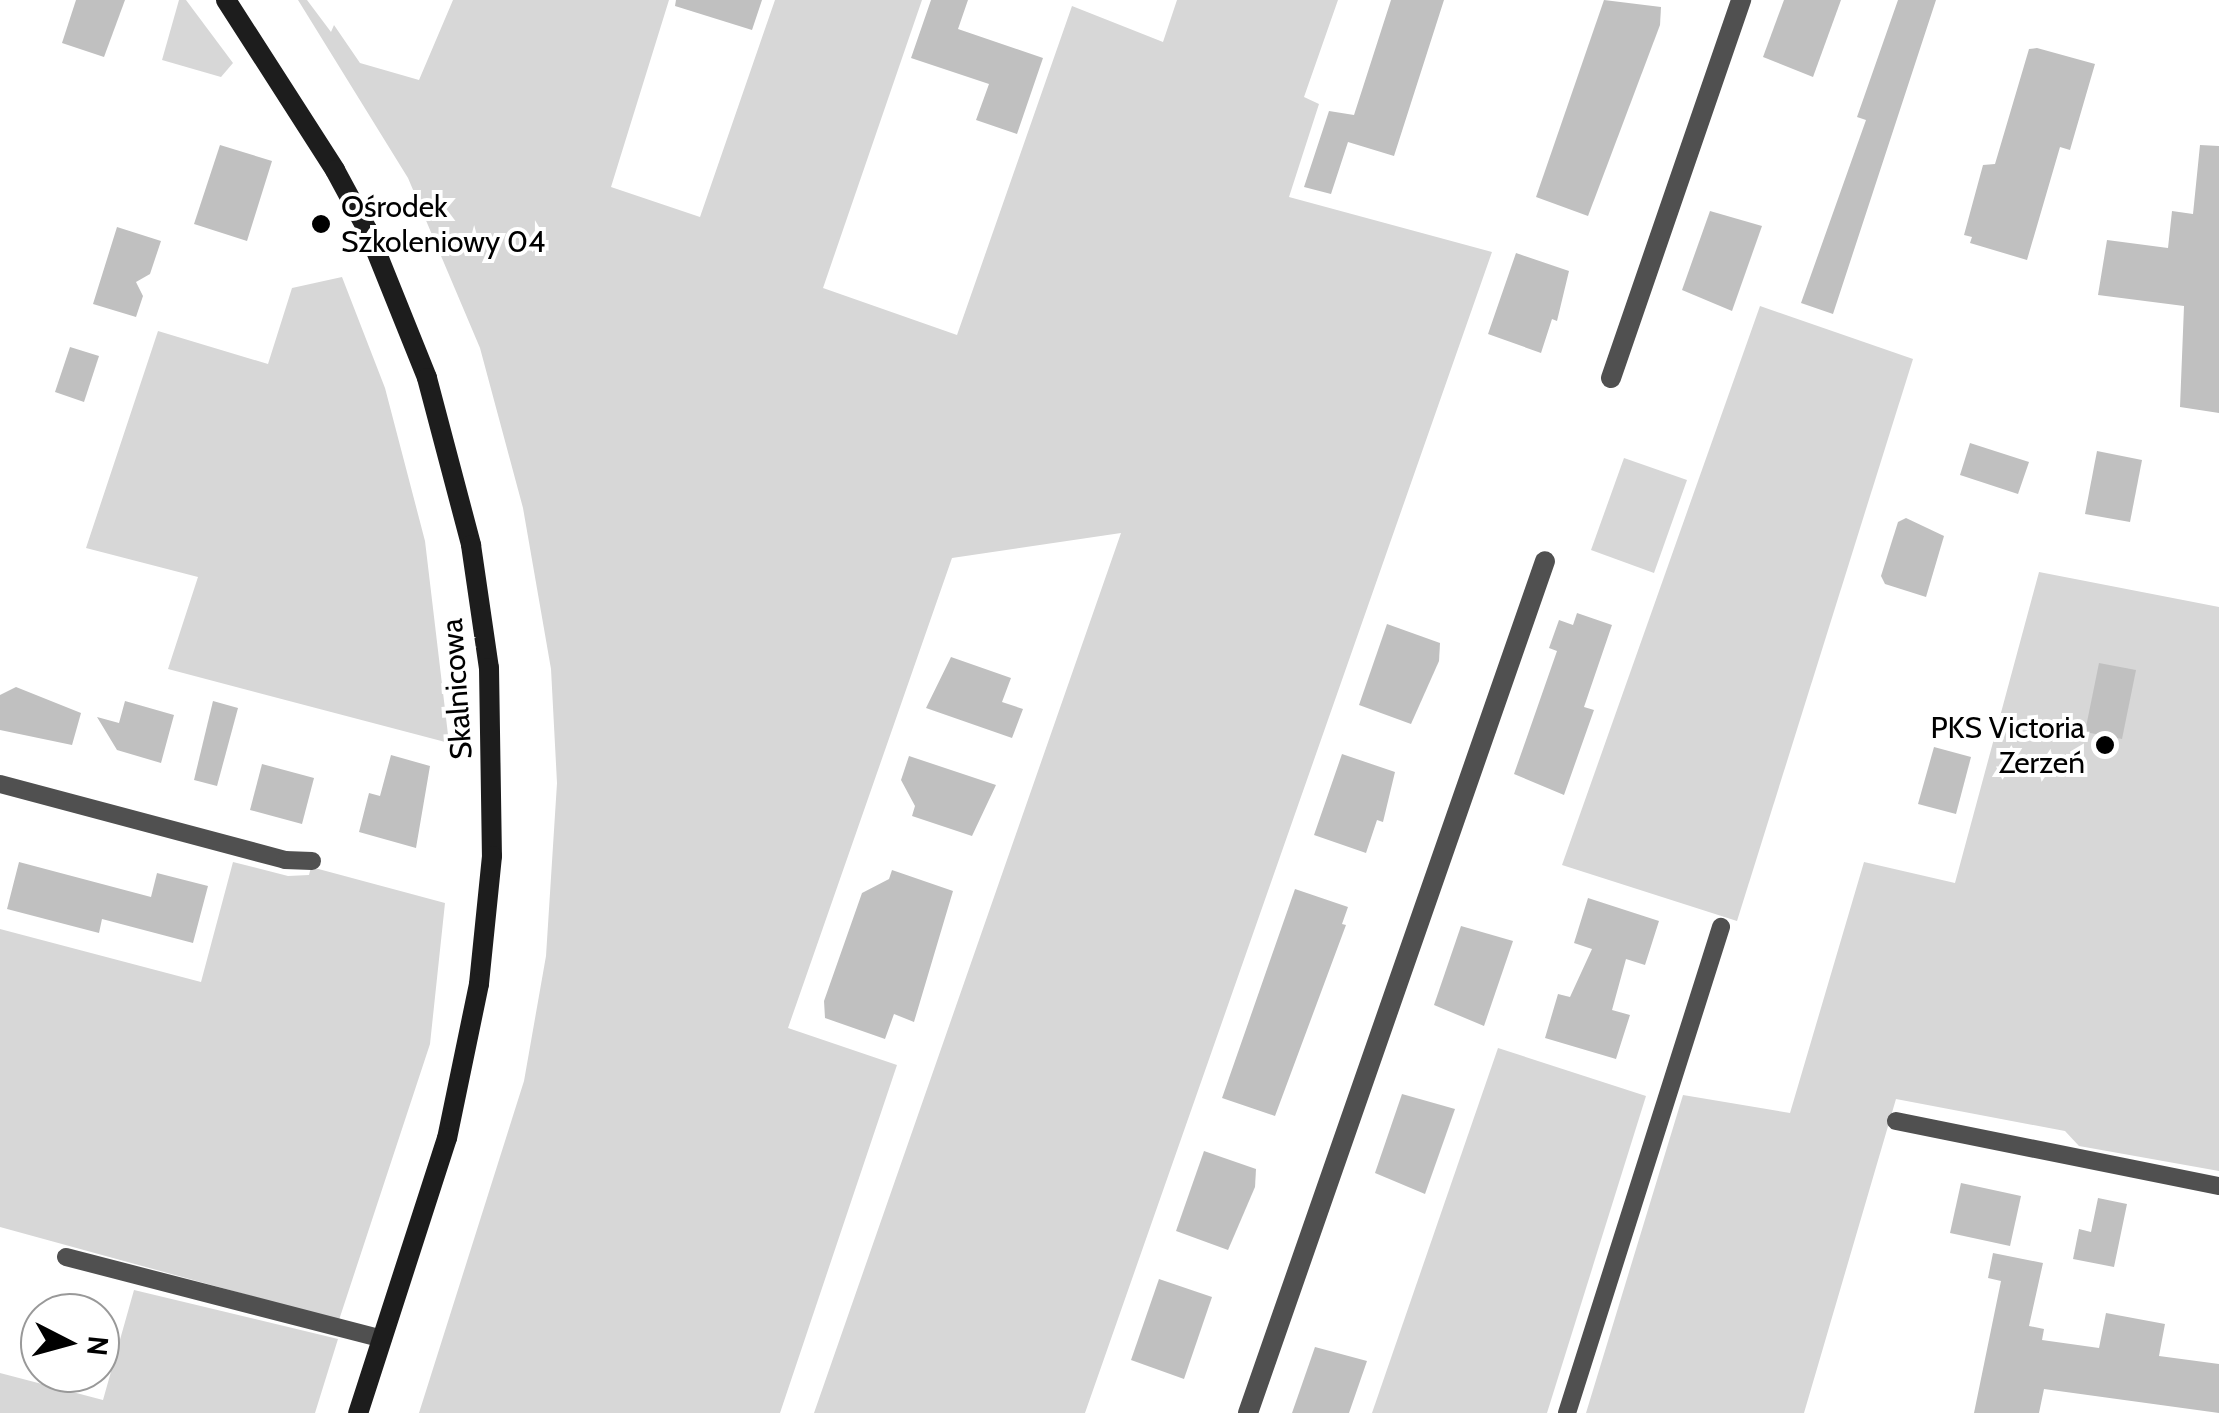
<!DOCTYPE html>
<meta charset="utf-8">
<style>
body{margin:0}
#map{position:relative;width:2219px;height:1413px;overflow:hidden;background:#fff;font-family:Cabin,sans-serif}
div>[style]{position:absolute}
.green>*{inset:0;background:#d7d7d7}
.building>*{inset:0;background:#c0c0c0}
.lane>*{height:18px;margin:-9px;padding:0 9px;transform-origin:9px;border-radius:9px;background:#505050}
.street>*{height:20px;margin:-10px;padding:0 10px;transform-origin:10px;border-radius:10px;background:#505050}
.secondary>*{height:20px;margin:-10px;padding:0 10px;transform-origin:10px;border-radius:10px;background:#1d1d1d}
.dots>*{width:28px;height:28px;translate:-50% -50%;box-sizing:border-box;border:5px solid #fff;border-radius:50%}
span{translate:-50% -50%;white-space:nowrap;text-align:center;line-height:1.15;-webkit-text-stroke:8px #fff;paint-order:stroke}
.poi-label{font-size:30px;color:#000}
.left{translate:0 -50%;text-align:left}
.right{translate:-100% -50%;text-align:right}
.street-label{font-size:30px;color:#000}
.north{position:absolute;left:20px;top:1293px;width:100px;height:100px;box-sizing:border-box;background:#fff;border:2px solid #999;border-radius:50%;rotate:96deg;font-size:28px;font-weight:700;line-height:40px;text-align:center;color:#000}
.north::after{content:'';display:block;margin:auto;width:35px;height:45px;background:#000;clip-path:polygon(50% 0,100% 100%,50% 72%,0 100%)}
</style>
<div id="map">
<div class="green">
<div style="clip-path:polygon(179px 0,186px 0,233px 63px,221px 77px,162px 60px)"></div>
<div style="clip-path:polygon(298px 0,307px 0,331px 32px,334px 25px,360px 63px,419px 80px,453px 0,669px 0,611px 187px,700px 217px,775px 0,922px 0,823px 288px,957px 335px,1072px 6px,1163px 42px,1177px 0,1338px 0,1304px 97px,1319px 104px,1289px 197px,1492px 252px,1085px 1413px,814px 1413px,1121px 533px,952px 558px,788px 1028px,897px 1065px,780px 1413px,419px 1413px,524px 1081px,546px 956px,557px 783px,551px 669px,523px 508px,480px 348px,408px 178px)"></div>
<div style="clip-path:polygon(342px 277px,385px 388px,425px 541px,449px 743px,168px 669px,198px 577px,86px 548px,158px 331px,268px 364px,292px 288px)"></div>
<div style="clip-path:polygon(1760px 306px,1913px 359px,1737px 921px,1562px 865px)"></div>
<div style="clip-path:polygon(1624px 458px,1687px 480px,1654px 573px,1591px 550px)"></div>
<div style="clip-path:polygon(2039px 572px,2219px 607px,2219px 1171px,2079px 1146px,2065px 1131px,1896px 1099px,1804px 1413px,1586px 1413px,1683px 1095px,1790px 1113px,1864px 862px,1955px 883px)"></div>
<div style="clip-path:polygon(233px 862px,288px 876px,309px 875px,311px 867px,445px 903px,430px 1044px,339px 1320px,0 1227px,0 929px,201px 982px)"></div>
<div style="clip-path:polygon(1498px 1048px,1646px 1096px,1547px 1413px,1372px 1413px)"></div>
<div style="clip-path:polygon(134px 1290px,338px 1339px,315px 1413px,0 1413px,0 1373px,103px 1400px)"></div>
</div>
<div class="building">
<div style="clip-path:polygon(76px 0,125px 0,104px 57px,62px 43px)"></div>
<div style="clip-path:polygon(676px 0,762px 0,752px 30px,675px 6px)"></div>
<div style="clip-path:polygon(931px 0,968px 0,958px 29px,1043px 58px,1017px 134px,976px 120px,989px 84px,911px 58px)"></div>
<div style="clip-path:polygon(1391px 0,1444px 0,1394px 156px,1348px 142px,1331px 194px,1304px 187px,1329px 111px,1354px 115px)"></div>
<div style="clip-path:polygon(1604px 0,1661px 7px,1660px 25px,1588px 216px,1536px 197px)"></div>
<div style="clip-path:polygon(1784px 0,1841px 0,1813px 77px,1763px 57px)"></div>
<div style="clip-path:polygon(1898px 0,1936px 0,1833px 314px,1801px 303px,1866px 120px,1857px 117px)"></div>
<div style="clip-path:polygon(2037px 48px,2095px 64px,2070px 150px,2060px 147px,2027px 260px,1970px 243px,1972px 237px,1964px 235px,1983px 165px,1995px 164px,2029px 49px)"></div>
<div style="clip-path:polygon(220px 145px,272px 161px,247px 241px,194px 224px)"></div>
<div style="clip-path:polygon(2200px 145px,2219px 146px,2219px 413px,2180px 407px,2184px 306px,2098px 295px,2107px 240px,2168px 248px,2172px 211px,2193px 214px)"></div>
<div style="clip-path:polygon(1710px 211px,1762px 226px,1732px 311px,1682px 290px)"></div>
<div style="clip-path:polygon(117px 227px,161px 241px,150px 274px,136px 282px,143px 296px,136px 317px,93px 304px)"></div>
<div style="clip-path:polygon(1516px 253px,1569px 271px,1557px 321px,1552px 319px,1541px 353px,1488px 334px)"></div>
<div style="clip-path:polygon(70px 347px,99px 356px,84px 402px,55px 392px)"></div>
<div style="clip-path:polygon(1970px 443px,2029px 462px,2018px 494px,1960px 475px)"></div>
<div style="clip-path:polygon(2097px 451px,2142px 460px,2130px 522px,2085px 514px)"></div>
<div style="clip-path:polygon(1906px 518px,1944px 536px,1926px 597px,1885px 584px,1881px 576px,1898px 522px)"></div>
<div style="clip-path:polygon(1577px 613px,1612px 625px,1584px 707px,1594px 710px,1564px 795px,1514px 774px,1557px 651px,1549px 648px,1559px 620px,1573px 625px)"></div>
<div style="clip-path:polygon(1387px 624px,1440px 643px,1439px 661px,1411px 724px,1359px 705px)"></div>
<div style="clip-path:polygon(951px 657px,1011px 678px,1002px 702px,1023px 709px,1012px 738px,926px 708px)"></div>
<div style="clip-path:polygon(2099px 663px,2136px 670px,2122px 739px,2085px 732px)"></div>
<div style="clip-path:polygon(16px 687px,81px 713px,72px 745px,0 730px,0 695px)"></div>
<div style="clip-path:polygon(125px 701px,174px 715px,161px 763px,117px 750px,97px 717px,119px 723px)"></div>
<div style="clip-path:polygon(213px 701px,238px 708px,217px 786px,194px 780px)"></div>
<div style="clip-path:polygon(1934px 747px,1971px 757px,1956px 814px,1918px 804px)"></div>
<div style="clip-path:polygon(1342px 754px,1395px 772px,1383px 822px,1377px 820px,1366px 853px,1314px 835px)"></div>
<div style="clip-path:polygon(391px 755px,430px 766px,416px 848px,359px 832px,369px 793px,380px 796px)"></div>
<div style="clip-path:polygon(909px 756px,996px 785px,972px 836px,912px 816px,915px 806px,901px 780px)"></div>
<div style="clip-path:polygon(262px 764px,314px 778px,302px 824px,250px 810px)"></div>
<div style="clip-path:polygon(19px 862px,151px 897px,157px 873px,208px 886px,193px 943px,102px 919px,99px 933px,7px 909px)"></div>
<div style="clip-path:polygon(892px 870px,953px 891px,914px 1022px,894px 1014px,885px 1039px,825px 1018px,824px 1001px,862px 893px,889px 879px)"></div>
<div style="clip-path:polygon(1295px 889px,1348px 907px,1342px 924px,1346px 925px,1275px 1116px,1222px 1098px)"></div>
<div style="clip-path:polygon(1588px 898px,1659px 921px,1645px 965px,1626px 959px,1612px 1010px,1630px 1015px,1616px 1059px,1545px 1038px,1558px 994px,1570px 997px,1592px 949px,1574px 943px)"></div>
<div style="clip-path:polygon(1461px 926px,1513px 941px,1484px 1026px,1434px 1005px)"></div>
<div style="clip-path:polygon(1402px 1094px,1455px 1109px,1425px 1194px,1375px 1173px)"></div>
<div style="clip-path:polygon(1204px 1151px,1256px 1169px,1255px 1187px,1228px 1250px,1176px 1231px)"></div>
<div style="clip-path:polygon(1961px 1183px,2021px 1196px,2010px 1246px,1950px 1233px)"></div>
<div style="clip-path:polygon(2098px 1198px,2127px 1204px,2114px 1267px,2073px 1259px,2079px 1229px,2091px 1232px)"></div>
<div style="clip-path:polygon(1993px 1253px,2043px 1263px,2029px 1326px,2044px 1329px,2042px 1340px,2099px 1348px,2106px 1313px,2165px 1324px,2159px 1356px,2219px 1364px,2219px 1413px,2044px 1389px,2039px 1413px,1974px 1413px,2001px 1281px,1988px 1278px)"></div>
<div style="clip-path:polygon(1159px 1279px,1212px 1297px,1184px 1379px,1131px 1360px)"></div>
<div style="clip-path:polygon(1315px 1347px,1367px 1361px,1349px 1413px,1292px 1413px)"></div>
</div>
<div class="lane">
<div style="left:0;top:784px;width:295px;rotate:14.9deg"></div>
<div style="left:285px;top:860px;width:27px;rotate:2deg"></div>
<div style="left:1896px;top:1121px;width:329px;rotate:11.4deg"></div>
<div style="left:66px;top:1257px;width:327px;rotate:14.5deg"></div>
<div style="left:1567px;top:1413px;width:510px;rotate:-72.42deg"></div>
</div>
<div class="street">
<div style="left:1611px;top:378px;width:400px;rotate:-71deg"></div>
<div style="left:1248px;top:1413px;width:902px;rotate:-70.78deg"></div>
</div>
<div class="secondary">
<div style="left:226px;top:0;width:202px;rotate:57.3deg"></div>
<div style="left:335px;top:170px;width:69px;rotate:61.6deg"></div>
<div style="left:368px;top:231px;width:158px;rotate:68.1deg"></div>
<div style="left:427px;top:378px;width:173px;rotate:75.2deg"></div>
<div style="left:471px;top:545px;width:124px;rotate:81.7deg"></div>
<div style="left:489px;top:668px;width:188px;rotate:89.1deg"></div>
<div style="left:492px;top:856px;width:129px;rotate:95.8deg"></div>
<div style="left:479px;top:984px;width:157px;rotate:101.7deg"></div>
<div style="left:447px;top:1138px;width:289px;rotate:107.9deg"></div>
</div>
<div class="dots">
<div style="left:321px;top:224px;background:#000"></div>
<div style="left:2105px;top:745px;background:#000"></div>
</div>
<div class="poi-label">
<span class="left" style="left:341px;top:224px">Ośrodek<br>Szkoleniowy 04</span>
<span class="right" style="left:2085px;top:745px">PKS Victoria<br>Zerzeń</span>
</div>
<div class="street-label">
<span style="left:457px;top:689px;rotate:-94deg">Skalnicowa</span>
</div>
<div class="north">N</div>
</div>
